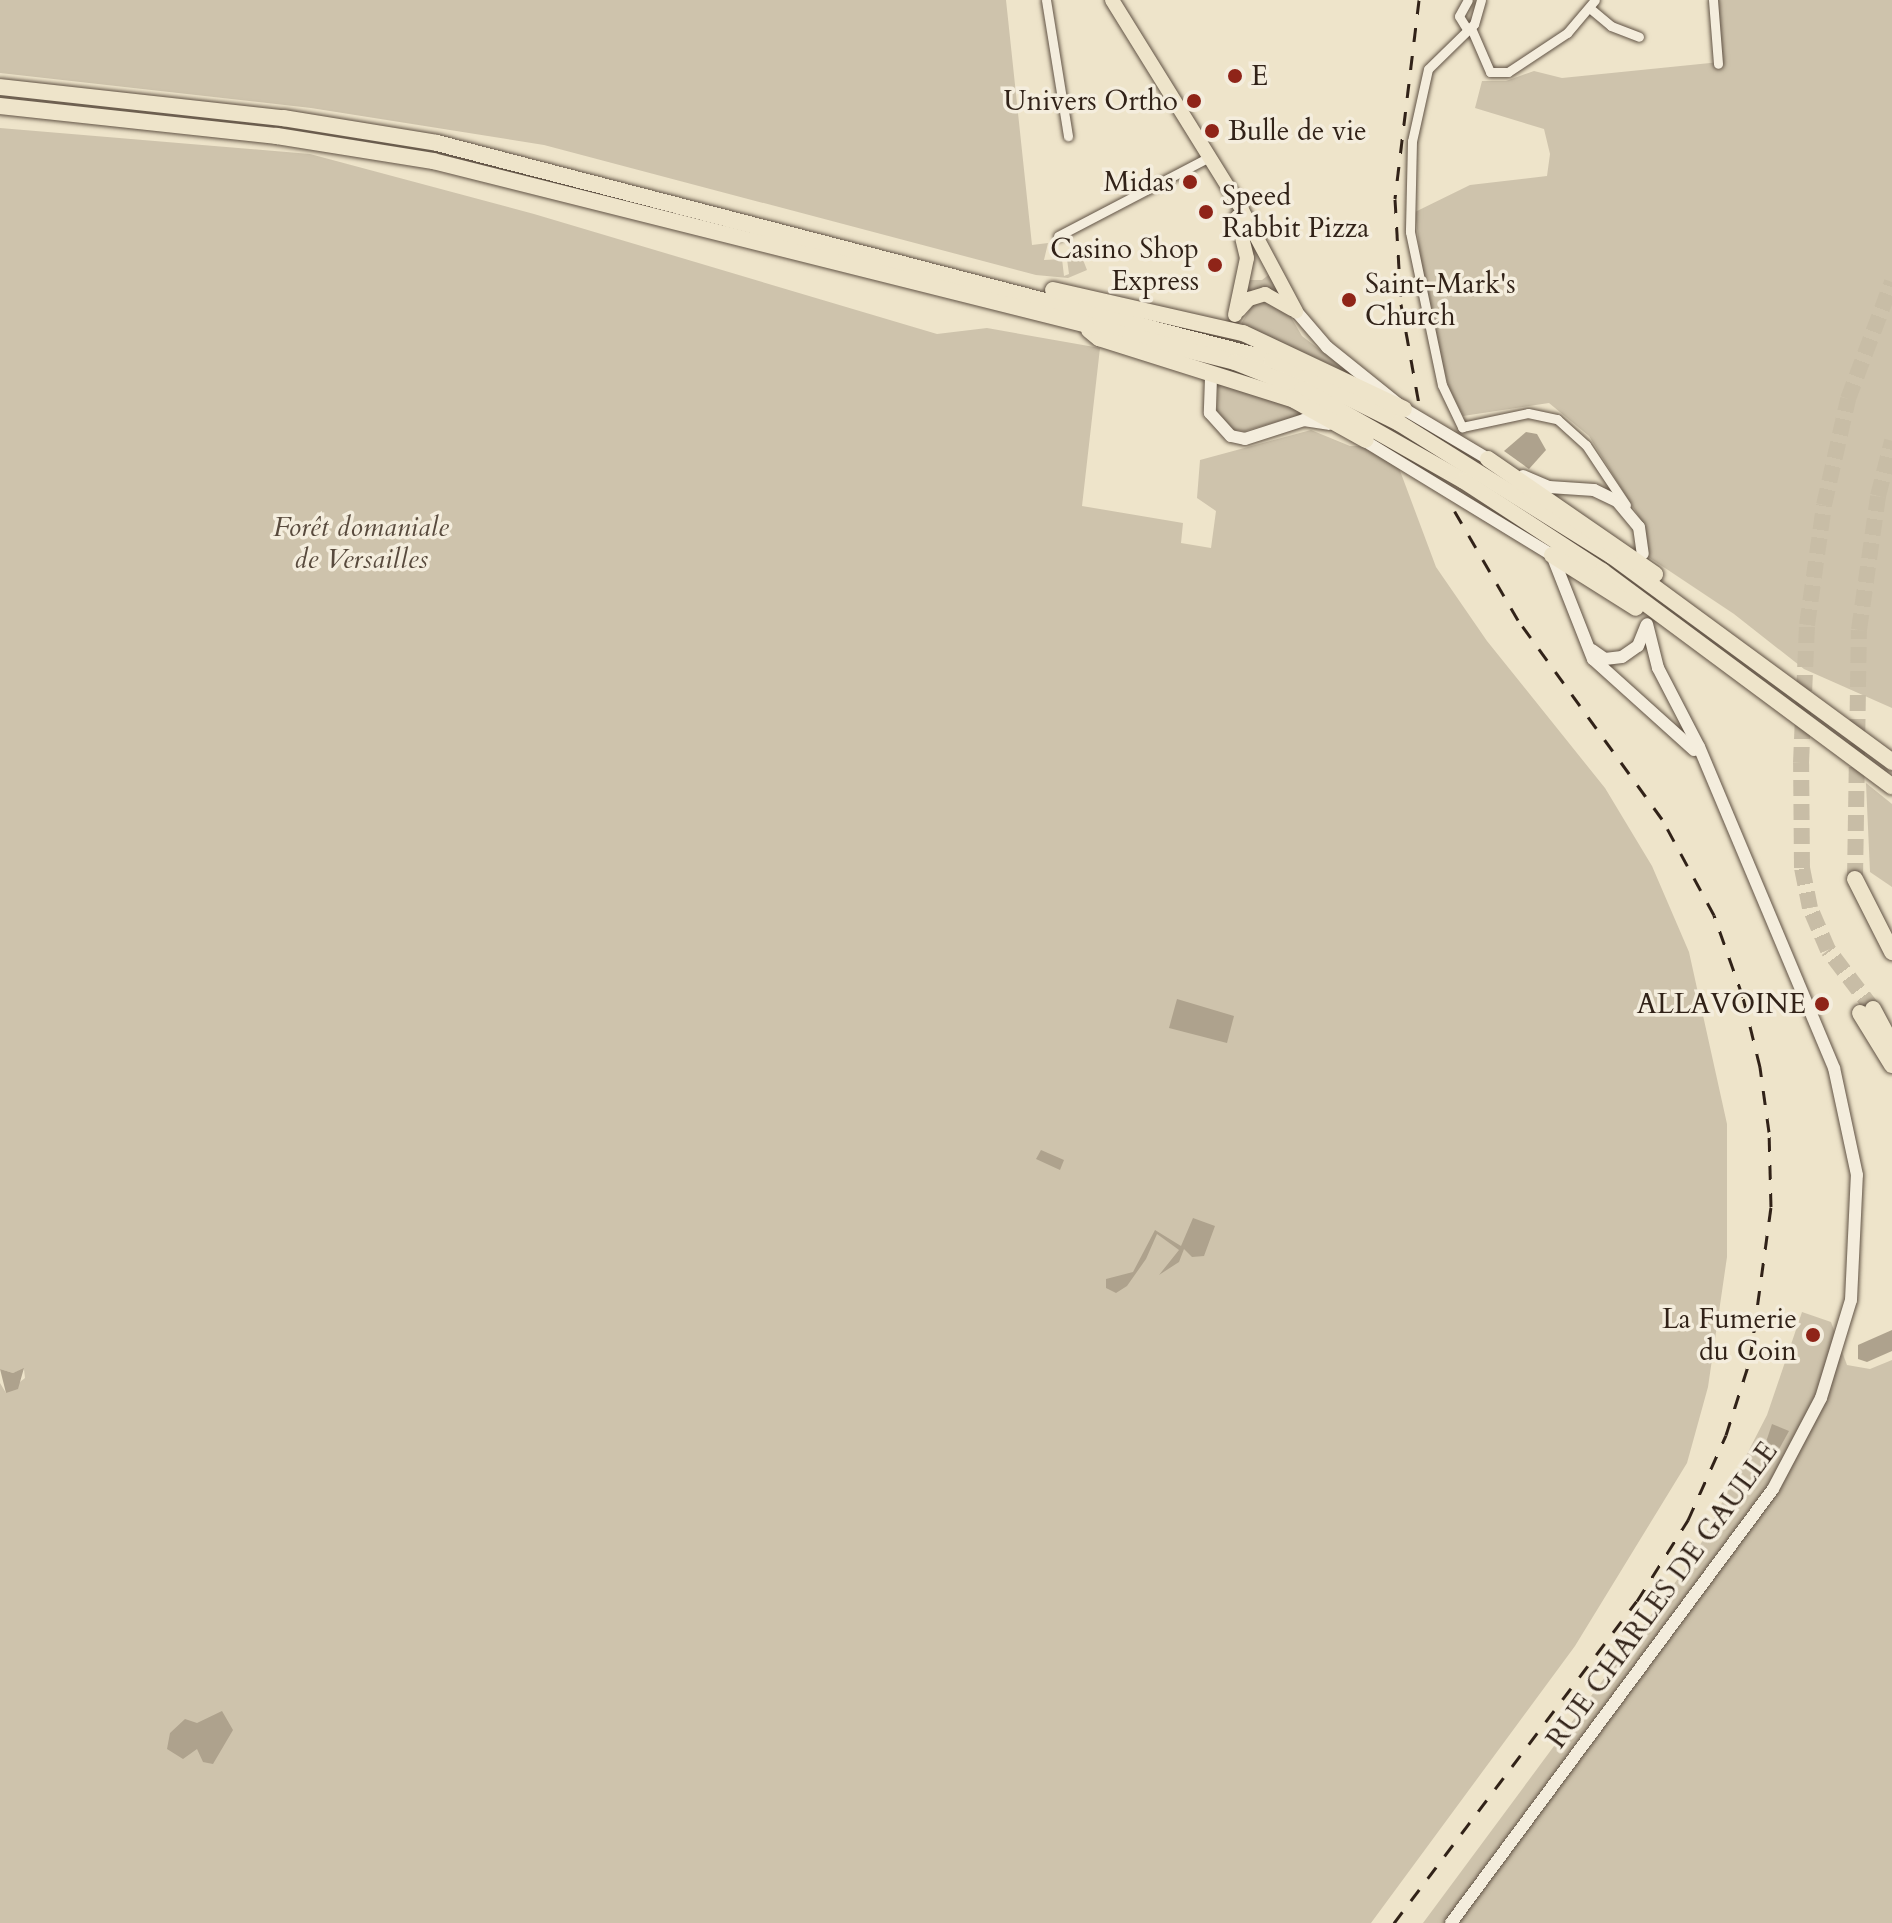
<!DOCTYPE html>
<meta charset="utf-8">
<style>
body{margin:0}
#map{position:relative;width:1892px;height:1923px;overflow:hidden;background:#eee4ca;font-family:Cardo,serif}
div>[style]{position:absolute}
.green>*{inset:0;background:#cec3ac}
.water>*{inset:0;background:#aea28d}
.highway-tunnel>*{height:16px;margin-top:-8px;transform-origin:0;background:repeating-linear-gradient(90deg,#c8bda6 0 16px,transparent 0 24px)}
.roads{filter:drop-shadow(0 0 2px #605244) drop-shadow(0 0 2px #605244)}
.street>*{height:9px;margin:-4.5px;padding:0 4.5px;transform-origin:4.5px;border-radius:4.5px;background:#f4eddd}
.secondary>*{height:12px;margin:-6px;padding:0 6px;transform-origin:6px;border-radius:6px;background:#f4eddd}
.primary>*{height:14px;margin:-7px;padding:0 7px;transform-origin:7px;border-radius:7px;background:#eee4ca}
.highway>*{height:16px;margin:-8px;padding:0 8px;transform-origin:8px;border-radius:8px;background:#eee4ca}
.rail>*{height:3px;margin-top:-1.5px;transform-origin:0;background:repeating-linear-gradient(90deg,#312218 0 14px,transparent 0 28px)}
.dots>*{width:22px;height:22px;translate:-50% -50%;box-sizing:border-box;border:4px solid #f4eddd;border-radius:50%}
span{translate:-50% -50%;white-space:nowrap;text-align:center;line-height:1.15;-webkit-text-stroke:7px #f4eddd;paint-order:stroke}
.poi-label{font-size:28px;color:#312218}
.left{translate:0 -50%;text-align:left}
.right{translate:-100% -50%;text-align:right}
.park-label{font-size:28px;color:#584a3d;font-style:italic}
.street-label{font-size:28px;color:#312218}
</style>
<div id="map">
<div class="green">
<div style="clip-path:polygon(0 0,1006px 0,1032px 245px,1048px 243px,1044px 260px,1062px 259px,1064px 276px,1069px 274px,1067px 259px,1080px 252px,1087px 270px,1068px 278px,1036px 275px,544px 145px,311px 108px,0 73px)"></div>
<div style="clip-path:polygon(1717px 0,1892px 0,1892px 708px,1804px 669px,1734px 614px,1644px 554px,1641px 520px,1589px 436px,1549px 403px,1463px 416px,1449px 388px,1426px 302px,1415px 212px,1470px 185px,1547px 176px,1550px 154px,1544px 129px,1475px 108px,1482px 81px,1506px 81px,1534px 71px,1562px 78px,1720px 62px)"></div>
<div style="clip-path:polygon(0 128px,310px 154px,534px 214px,937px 334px,987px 328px,1100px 348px,1082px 506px,1183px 523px,1181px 543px,1211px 548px,1216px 511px,1197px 498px,1200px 460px,1311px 430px,1350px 446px,1367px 446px,1399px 468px,1436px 567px,1487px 641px,1605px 788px,1652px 866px,1689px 952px,1727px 1124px,1727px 1257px,1708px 1387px,1687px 1463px,1575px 1646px,1371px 1923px,0 1923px,0 1383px,6px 1393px,25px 1378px,24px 1369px,13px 1373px,0 1369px)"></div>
<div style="clip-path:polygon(1271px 273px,1285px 298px,1244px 297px,1248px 280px,1262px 280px)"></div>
<div style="clip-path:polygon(1256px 299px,1285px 307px,1302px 336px,1351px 374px,1241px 324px)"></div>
<div style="clip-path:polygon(1218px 378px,1311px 412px,1245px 431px,1233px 430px,1217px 411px)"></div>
<div style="clip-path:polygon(1866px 783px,1892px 804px,1892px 887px,1870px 872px)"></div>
<div style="clip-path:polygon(1802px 1312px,1831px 1322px,1847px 1365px,1870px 1369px,1892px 1360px,1892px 1923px,1423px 1923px,1694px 1557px,1767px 1415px)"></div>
</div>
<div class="water">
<div style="clip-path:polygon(1526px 432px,1537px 434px,1546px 450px,1529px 469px,1504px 451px)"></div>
<div style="clip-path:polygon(1177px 999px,1234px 1016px,1227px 1043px,1169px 1028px)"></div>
<div style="clip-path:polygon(1041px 1150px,1064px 1160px,1060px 1170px,1036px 1159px)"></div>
<div style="clip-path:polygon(1193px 1218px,1215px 1226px,1204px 1256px,1192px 1257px,1184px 1249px,1179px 1262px,1159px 1275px,1179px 1250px,1157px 1234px,1146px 1259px,1127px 1286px,1116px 1293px,1106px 1288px,1106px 1279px,1133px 1272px,1155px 1230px,1181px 1246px)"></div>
<div style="clip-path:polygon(1892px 1330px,1892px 1351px,1867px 1362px,1858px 1359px,1858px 1345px)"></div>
<div style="clip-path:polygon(24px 1368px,18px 1389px,6px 1393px,0 1369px,13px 1373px)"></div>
<div style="clip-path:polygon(1772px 1424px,1789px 1431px,1773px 1460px,1762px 1454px)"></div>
<div style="clip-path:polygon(222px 1711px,233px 1730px,213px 1764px,203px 1762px,197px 1749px,183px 1759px,167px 1749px,170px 1733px,185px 1719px,197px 1723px)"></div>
</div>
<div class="highway-tunnel">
<div style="left:1855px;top:879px;width:249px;rotate:-89.1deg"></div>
<div style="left:1859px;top:630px;width:135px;rotate:-81.9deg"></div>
<div style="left:1878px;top:496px;width:57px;rotate:-75.7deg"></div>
<div style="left:1873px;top:1009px;width:74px;rotate:-127.3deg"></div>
<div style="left:1828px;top:950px;width:46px;rotate:-113.2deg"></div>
<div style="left:1810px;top:908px;width:41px;rotate:-101.3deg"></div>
<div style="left:1802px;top:868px;width:105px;rotate:-90.5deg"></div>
<div style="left:1801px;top:763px;width:138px;rotate:-87.5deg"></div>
<div style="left:1807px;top:625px;width:121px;rotate:-81.9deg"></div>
<div style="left:1824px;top:505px;width:109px;rotate:-77.2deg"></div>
<div style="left:1848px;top:399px;width:125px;rotate:-69.4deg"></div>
</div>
<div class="roads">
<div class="street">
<div style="left:1046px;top:0;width:138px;rotate:80.8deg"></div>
<div style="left:1481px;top:0;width:25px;rotate:106deg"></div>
<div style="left:1474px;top:24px;width:64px;rotate:135.6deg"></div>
<div style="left:1428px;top:69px;width:74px;rotate:102.5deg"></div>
<div style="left:1412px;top:141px;width:91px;rotate:91.3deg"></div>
<div style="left:1410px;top:232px;width:156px;rotate:78.2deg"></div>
<div style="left:1442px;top:385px;width:47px;rotate:64.5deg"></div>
<div style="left:1462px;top:427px;width:67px;rotate:-12deg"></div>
<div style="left:1528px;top:413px;width:30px;rotate:12deg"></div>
<div style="left:1557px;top:419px;width:39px;rotate:42deg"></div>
<div style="left:1586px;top:445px;width:72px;rotate:56.3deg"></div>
<div style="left:1713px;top:0;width:64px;rotate:85.5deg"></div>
<div style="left:1592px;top:10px;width:25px;rotate:40deg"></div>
<div style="left:1611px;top:26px;width:30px;rotate:21deg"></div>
<div style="left:1471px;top:28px;width:48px;rotate:66.6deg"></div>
<div style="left:1490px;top:72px;width:18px"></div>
<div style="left:1508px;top:72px;width:71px;rotate:-33.5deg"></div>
<div style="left:1567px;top:33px;width:43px;rotate:-49.7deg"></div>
<div style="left:1467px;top:29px;width:15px;rotate:-122deg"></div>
<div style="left:1459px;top:16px;width:18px;rotate:-61deg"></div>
<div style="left:1058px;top:236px;width:168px;rotate:-27.6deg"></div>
</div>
<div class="secondary">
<div style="left:1296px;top:311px;width:48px;rotate:49.3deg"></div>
<div style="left:1327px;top:347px;width:99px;rotate:38.8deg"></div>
<div style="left:1404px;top:409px;width:106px;rotate:30.7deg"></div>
<div style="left:1211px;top:378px;width:35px;rotate:92deg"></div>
<div style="left:1210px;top:413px;width:31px;rotate:48deg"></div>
<div style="left:1231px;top:436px;width:14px;rotate:12deg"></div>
<div style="left:1245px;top:439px;width:62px;rotate:-17.9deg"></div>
<div style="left:1304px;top:420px;width:25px;rotate:9deg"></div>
<div style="left:1360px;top:438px;width:225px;rotate:31.4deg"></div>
<div style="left:1552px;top:555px;width:112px;rotate:68.5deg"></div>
<div style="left:1593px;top:659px;width:136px;rotate:42deg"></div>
<div style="left:1523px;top:476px;width:28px;rotate:23deg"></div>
<div style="left:1549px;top:487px;width:45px;rotate:3.8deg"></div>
<div style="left:1594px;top:490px;width:25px;rotate:26deg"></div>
<div style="left:1617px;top:501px;width:34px;rotate:50deg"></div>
<div style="left:1639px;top:527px;width:27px;rotate:82deg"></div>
<div style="left:1592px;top:650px;width:16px;rotate:35deg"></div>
<div style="left:1605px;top:659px;width:17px;rotate:-7deg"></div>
<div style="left:1622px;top:657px;width:19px;rotate:-35deg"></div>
<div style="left:1638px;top:646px;width:22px;rotate:-68deg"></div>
<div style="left:1451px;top:1923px;width:540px;rotate:-53.43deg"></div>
<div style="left:1773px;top:1489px;width:103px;rotate:-62.2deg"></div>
<div style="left:1821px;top:1398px;width:102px;rotate:-73deg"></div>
<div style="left:1851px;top:1300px;width:125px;rotate:-87.3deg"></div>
<div style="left:1857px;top:1175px;width:109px;rotate:-102.1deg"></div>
<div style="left:1834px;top:1068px;width:348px;rotate:-112.8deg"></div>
<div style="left:1699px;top:747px;width:89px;rotate:-117.4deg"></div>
<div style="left:1658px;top:668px;width:45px;rotate:-104deg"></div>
</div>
<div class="primary">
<div style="left:1112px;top:0;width:247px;rotate:58.2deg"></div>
<div style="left:1242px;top:210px;width:115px;rotate:61.9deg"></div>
<div style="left:1239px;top:310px;width:15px;rotate:-48deg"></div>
<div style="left:1249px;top:299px;width:17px;rotate:-17deg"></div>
<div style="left:1265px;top:294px;width:31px;rotate:29deg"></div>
<div style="left:1235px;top:315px;width:58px;rotate:-78.1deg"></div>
<div style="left:1247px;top:258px;width:42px;rotate:-103.7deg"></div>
</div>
<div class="highway">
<div style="left:0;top:87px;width:285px;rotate:6.3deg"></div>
<div style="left:283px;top:118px;width:156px;rotate:9.2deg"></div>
<div style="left:437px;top:143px;width:863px;rotate:14.57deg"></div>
<div style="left:1272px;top:360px;width:142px;rotate:26.4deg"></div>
<div style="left:1399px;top:423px;width:251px;rotate:32deg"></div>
<div style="left:1612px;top:556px;width:348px;rotate:36.3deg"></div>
<div style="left:0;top:106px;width:279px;rotate:6.2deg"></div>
<div style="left:277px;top:136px;width:158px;rotate:9.1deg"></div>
<div style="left:433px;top:161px;width:827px;rotate:14.07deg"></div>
<div style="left:1235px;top:362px;width:72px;rotate:21.9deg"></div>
<div style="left:1302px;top:389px;width:186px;rotate:29.6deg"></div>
<div style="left:1464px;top:481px;width:165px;rotate:33.1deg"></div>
<div style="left:1602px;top:571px;width:361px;rotate:36.6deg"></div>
<div style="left:1053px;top:290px;width:195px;rotate:12.8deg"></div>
<div style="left:1243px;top:333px;width:178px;rotate:25.3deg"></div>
<div style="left:1089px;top:330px;width:13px;rotate:39deg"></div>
<div style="left:1099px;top:338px;width:205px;rotate:17.6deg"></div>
<div style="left:1294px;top:400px;width:82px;rotate:29.1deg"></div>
<div style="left:1488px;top:459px;width:203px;rotate:34.6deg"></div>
<div style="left:1552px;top:555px;width:99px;rotate:32.2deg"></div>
<div style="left:1855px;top:879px;width:82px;rotate:63.1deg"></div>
<div style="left:1873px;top:1009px;width:40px;rotate:62deg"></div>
<div style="left:1860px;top:1013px;width:61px;rotate:58.4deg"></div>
</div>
</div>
<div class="rail">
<div style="left:1419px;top:0;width:200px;rotate:96.9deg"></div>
<div style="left:1395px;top:199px;width:105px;rotate:86.7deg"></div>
<div style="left:1401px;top:304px;width:102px;rotate:79.8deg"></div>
<div style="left:1394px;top:1923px;width:403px;rotate:-53deg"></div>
<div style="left:1637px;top:1601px;width:96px;rotate:-57.8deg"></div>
<div style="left:1688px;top:1520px;width:93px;rotate:-65.9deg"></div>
<div style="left:1726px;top:1435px;width:79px;rotate:-72.3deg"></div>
<div style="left:1750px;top:1360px;width:154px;rotate:-82.2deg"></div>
<div style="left:1771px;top:1207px;width:75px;rotate:-91.5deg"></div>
<div style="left:1769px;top:1132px;width:66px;rotate:-97.9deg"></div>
<div style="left:1760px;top:1067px;width:72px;rotate:-103.7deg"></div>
<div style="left:1743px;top:997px;width:87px;rotate:-109.5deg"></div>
<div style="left:1714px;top:915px;width:109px;rotate:-118.4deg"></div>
<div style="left:1662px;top:819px;width:246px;rotate:-125.9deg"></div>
<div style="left:1518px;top:620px;width:127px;rotate:-120.2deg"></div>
</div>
<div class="dots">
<div style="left:1235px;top:76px;background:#8f2418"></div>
<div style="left:1194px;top:101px;background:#8f2418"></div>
<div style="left:1212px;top:131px;background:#8f2418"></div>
<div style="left:1190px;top:182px;background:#8f2418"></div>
<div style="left:1206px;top:212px;background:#8f2418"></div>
<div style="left:1215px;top:265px;background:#8f2418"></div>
<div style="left:1349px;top:300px;background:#8f2418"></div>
<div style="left:1822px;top:1004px;background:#8f2418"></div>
<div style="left:1813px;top:1335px;background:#8f2418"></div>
</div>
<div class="poi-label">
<span class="left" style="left:1251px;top:76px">E</span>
<span class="right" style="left:1178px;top:101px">Univers Ortho</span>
<span class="left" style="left:1228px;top:131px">Bulle de vie</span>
<span class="right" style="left:1174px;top:182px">Midas</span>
<span class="left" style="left:1222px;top:212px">Speed<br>Rabbit Pizza</span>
<span class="right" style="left:1199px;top:265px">Casino Shop<br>Express</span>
<span class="left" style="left:1365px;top:300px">Saint-Mark's<br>Church</span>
<span class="right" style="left:1806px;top:1004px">ALLAVOINE</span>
<span class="right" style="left:1797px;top:1335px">La Fumerie<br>du Coin</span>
</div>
<div class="park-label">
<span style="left:361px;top:543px">Forêt domaniale<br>de Versailles</span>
</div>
<div class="street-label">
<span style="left:1662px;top:1595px;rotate:-54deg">RUE CHARLES DE GAULLE</span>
</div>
</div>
